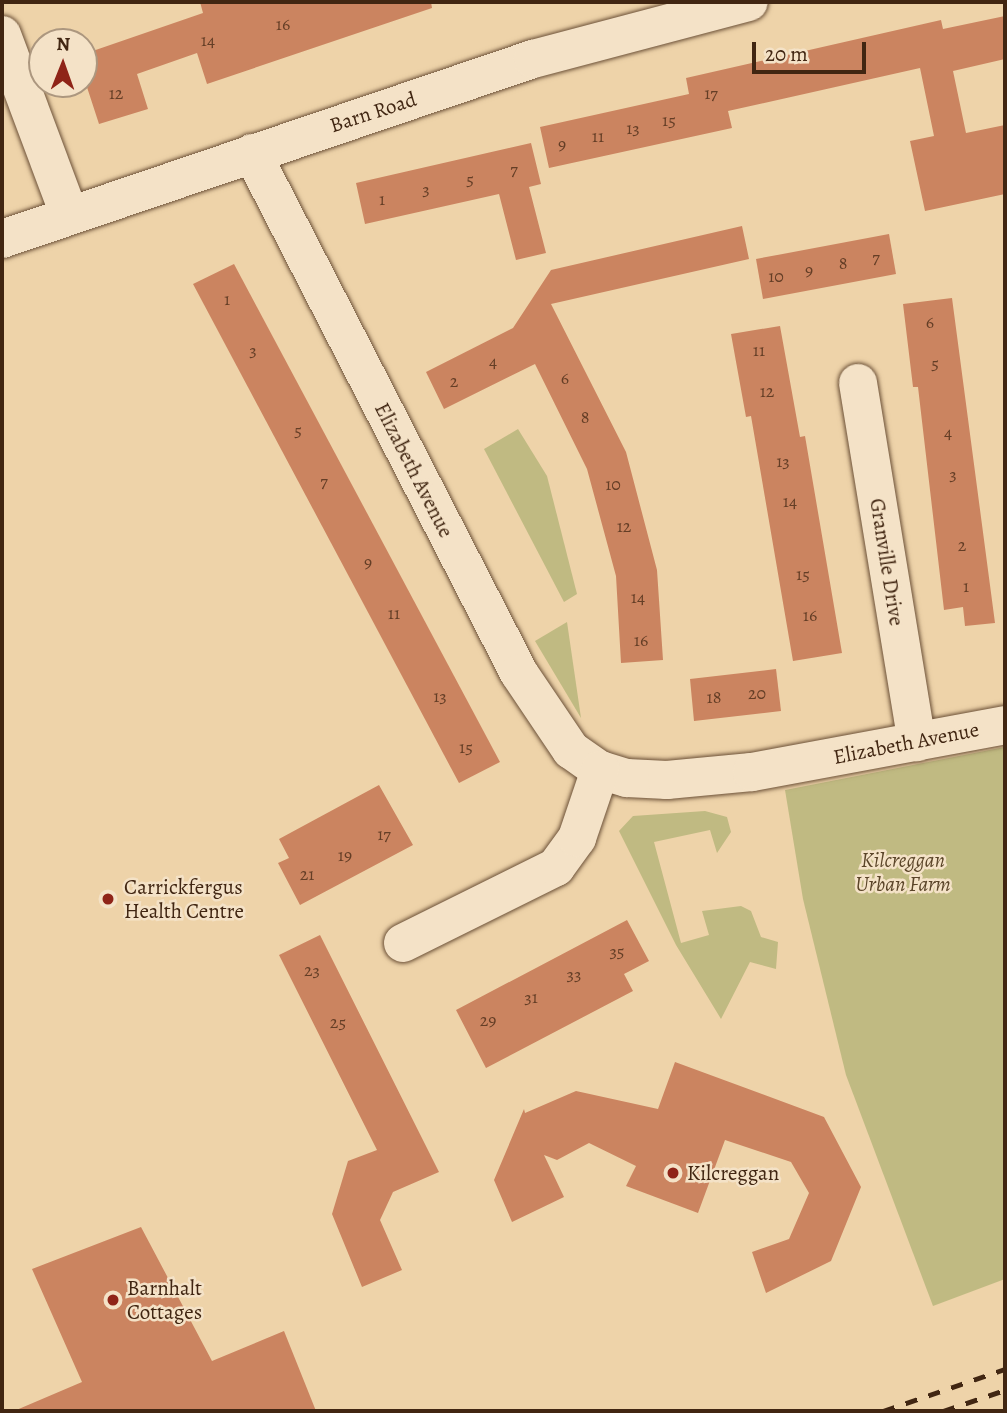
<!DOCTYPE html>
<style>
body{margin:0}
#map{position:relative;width:1007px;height:1413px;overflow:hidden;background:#eed3a9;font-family:Alegreya,serif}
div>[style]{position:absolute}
.green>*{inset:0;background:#c0ba82}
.building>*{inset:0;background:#cb8460}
.roads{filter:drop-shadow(0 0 2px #6c5138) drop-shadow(0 0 2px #6c5138)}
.minor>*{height:38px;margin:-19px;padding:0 19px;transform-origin:19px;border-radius:19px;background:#f4e2c7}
.rail>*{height:5px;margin-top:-2.5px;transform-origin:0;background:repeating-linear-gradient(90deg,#412612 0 12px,transparent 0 24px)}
.dots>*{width:19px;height:19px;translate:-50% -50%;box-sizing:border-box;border:4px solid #f4e2c7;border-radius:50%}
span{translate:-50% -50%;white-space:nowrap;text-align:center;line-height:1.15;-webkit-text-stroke:5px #f4e2c7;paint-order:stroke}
.number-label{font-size:18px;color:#643e26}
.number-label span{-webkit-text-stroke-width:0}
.street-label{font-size:21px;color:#412612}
.park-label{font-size:21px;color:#5a4428;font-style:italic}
.poi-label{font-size:21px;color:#412612}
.left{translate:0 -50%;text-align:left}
.frame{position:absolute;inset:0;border:4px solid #412612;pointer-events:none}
.north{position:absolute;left:28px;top:28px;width:70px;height:70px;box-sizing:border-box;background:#f4e2c7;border:2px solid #ac977f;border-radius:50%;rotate:1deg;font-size:19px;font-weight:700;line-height:28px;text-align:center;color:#412612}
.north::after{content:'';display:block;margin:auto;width:24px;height:32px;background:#8f2418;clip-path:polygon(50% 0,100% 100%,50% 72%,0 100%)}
.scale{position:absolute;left:752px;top:42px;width:114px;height:32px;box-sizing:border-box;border:4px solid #412612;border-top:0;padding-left:9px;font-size:21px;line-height:24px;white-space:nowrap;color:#412612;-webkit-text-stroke:5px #f4e2c7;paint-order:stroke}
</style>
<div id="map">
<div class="green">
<div style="clip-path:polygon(518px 429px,547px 476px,577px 594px,564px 602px,484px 449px)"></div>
<div style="clip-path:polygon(567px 622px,581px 718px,535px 641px)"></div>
<div style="clip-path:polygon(1005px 747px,1005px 1279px,933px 1306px,846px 1075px,803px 899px,785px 790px)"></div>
<div style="clip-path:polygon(705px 811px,727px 817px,731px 832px,717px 853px,710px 830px,654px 842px,681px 943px,709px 935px,702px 911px,741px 906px,751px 911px,761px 937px,778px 942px,776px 969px,750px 962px,721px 1019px,676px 945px,619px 831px,633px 816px)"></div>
</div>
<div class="building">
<div style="clip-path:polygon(200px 2px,431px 2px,432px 8px,207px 84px,197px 53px,137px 74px,148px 109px,99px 124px,84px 78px,84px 54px,203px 13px)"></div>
<div style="clip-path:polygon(1005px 16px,1005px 59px,953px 71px,966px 133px,1005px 125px,1005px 194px,925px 211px,910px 141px,934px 136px,920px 68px,728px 111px,732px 128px,549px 168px,540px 127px,689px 94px,686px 78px,941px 20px,943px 29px)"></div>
<div style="clip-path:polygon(531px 143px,541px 184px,529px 187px,546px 253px,516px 260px,499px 194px,365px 224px,356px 183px)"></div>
<div style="clip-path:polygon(742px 226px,749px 259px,551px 304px,626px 452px,657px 570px,663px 660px,621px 663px,616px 576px,587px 469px,535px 364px,444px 409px,426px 372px,513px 328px,551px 270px)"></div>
<div style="clip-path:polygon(889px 234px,896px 274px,763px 299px,756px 259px)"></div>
<div style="clip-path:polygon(234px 264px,500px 762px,459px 783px,193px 284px)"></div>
<div style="clip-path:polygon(952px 298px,995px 623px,965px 626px,963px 607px,944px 610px,918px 387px,913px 387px,903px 304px)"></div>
<div style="clip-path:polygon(780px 326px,800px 437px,805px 436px,842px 653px,793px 661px,751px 416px,746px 417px,731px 334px)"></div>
<div style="clip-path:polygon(776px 669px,781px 711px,694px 721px,690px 679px)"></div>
<div style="clip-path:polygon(379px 785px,413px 845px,300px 905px,278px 863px,289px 858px,279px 839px)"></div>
<div style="clip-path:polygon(627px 920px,649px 961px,624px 974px,633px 991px,486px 1068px,456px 1010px)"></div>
<div style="clip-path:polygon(320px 935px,439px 1172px,393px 1192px,380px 1220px,402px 1270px,362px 1287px,332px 1214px,348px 1161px,377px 1150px,279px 955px)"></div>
<div style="clip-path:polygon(675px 1062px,824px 1117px,861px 1187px,831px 1261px,766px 1293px,752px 1252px,789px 1239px,809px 1193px,791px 1162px,725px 1140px,698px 1213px,626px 1186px,636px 1166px,589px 1143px,557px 1160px,544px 1155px,564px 1197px,512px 1222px,494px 1180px,524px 1109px,525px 1113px,576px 1091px,658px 1109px)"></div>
<div style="clip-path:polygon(141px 1227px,212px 1361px,284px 1331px,316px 1411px,14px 1411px,82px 1382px,32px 1269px)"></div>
</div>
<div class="roads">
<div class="minor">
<div style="left:2px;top:35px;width:191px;rotate:69.5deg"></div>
<div style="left:252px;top:153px;width:585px;rotate:62.82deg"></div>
<div style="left:519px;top:673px;width:93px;rotate:56deg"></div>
<div style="left:571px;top:750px;width:35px;rotate:35deg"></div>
<div style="left:600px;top:770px;width:28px;rotate:17deg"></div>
<div style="left:627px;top:778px;width:40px;rotate:2.9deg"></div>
<div style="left:667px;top:780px;width:85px;rotate:-5.4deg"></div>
<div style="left:752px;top:772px;width:257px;rotate:-10.5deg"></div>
<div style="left:2px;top:239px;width:561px;rotate:-18.73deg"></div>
<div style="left:533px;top:59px;width:223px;rotate:-14.8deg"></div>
<div style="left:858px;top:383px;width:364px;rotate:80.7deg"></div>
<div style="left:403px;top:943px;width:171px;rotate:-26.4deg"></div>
<div style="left:556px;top:867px;width:36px;rotate:-54deg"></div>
<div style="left:577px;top:838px;width:72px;rotate:-71.3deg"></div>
</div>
</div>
<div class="rail">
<div style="left:883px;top:1411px;width:129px;rotate:-19deg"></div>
<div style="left:943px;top:1411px;width:65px;rotate:-18.7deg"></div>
</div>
<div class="dots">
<div style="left:108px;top:899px;background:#8f2418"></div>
<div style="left:673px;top:1173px;background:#8f2418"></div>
<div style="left:113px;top:1300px;background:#8f2418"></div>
</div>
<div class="number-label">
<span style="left:283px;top:24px">16</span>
<span style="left:208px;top:40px">14</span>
<span style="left:116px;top:93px">12</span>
<span style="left:711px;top:93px">17</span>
<span style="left:669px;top:120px">15</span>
<span style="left:633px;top:128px">13</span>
<span style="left:598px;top:136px">11</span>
<span style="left:562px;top:144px">9</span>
<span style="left:514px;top:169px">7</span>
<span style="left:470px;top:179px">5</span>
<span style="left:426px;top:189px">3</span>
<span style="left:382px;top:199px">1</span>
<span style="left:876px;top:257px">7</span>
<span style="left:843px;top:263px">8</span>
<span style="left:809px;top:270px">9</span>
<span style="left:776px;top:276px">10</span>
<span style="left:227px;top:299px">1</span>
<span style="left:930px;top:322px">6</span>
<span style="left:253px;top:350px">3</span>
<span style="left:759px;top:350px">11</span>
<span style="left:493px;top:361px">4</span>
<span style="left:935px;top:363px">5</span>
<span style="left:565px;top:378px">6</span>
<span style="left:454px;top:381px">2</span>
<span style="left:767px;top:391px">12</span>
<span style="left:585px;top:417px">8</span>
<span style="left:298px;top:430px">5</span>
<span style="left:948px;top:432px">4</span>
<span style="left:783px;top:461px">13</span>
<span style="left:953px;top:474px">3</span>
<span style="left:324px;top:481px">7</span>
<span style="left:613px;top:484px">10</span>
<span style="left:790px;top:501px">14</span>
<span style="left:624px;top:526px">12</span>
<span style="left:962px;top:545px">2</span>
<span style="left:368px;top:562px">9</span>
<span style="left:803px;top:574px">15</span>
<span style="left:966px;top:586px">1</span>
<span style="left:638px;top:597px">14</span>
<span style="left:394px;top:613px">11</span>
<span style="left:810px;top:615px">16</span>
<span style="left:641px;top:640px">16</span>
<span style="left:757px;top:693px">20</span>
<span style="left:440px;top:696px">13</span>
<span style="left:714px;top:697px">18</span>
<span style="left:466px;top:747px">15</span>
<span style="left:384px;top:834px">17</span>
<span style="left:345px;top:855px">19</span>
<span style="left:307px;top:874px">21</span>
<span style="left:617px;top:951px">35</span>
<span style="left:312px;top:970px">23</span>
<span style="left:574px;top:974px">33</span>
<span style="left:531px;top:997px">31</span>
<span style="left:488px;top:1020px">29</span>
<span style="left:338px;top:1022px">25</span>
</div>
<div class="street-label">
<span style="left:373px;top:112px;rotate:-18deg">Barn Road</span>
<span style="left:414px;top:470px;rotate:63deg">Elizabeth Avenue</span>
<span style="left:887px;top:562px;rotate:81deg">Granville Drive</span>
<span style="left:906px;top:743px;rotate:-11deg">Elizabeth Avenue</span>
</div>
<div class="park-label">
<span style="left:903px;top:872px">Kilcreggan<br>Urban Farm</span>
</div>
<div class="poi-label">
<span class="left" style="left:124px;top:899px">Carrickfergus<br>Health Centre</span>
<span class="left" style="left:687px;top:1173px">Kilcreggan</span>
<span class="left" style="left:127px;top:1300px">Barnhalt<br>Cottages</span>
</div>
<div class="frame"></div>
<div class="north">N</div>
<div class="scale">20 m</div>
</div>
